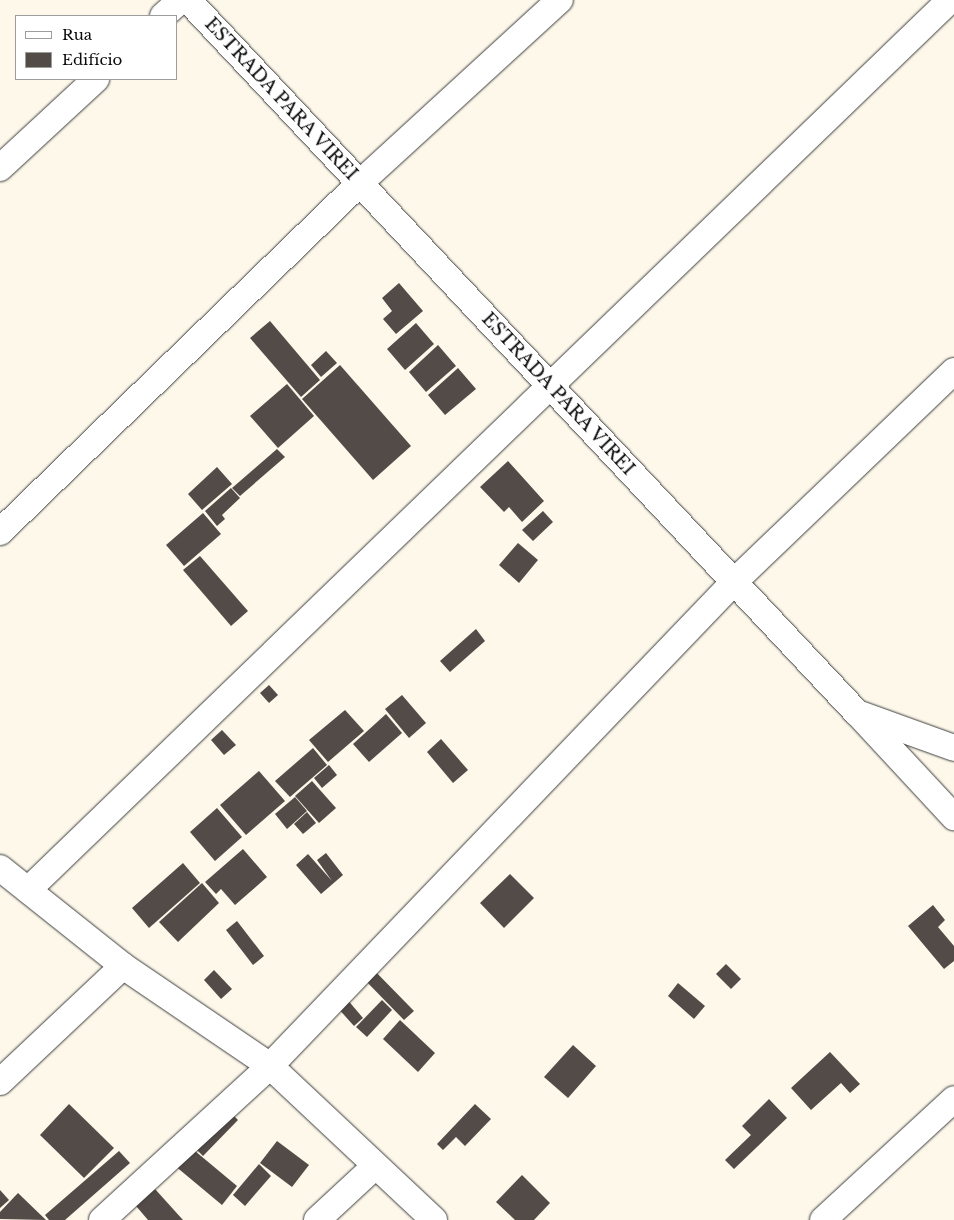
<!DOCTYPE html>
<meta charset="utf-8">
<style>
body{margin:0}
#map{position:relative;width:954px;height:1220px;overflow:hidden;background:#fdf8ea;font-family:"Libre Baskerville",serif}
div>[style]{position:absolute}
.building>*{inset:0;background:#524b48}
.roads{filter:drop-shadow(0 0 1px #3d3d3d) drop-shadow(0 0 1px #3d3d3d)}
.minor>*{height:26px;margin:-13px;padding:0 13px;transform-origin:13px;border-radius:13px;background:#fff}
span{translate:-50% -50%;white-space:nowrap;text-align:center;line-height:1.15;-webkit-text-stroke:5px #fff;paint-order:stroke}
.street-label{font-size:18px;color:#0a0a0a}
.legend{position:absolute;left:15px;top:15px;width:162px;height:65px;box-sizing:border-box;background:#fff;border:1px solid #9d9d9d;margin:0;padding:6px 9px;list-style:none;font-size:15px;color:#0a0a0a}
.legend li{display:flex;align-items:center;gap:10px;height:25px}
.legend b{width:25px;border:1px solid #9d9d9d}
</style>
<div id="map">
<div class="building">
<div style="clip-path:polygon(399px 283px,423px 311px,396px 334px,383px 319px,392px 311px,382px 298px)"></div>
<div style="clip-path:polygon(270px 321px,320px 380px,301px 397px,250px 338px)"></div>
<div style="clip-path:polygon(416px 323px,434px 344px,405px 370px,387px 349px)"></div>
<div style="clip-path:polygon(438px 345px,456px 366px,426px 392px,409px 372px)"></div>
<div style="clip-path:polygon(326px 351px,337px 363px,321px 377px,311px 365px)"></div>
<div style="clip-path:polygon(340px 365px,411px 446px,373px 480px,302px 399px)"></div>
<div style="clip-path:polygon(458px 368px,476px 389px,445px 415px,428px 395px)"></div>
<div style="clip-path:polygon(287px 384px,314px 416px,278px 448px,250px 416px)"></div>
<div style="clip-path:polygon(277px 449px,285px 457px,240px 496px,232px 488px)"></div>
<div style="clip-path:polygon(508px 461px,544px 501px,522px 522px,509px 507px,504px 512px,480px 487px)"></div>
<div style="clip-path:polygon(217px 467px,232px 484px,202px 510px,188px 494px)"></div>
<div style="clip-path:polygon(231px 488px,240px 498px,222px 515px,225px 519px,217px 526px,205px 511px)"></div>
<div style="clip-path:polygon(543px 511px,553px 522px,533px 541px,522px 530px)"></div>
<div style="clip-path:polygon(203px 513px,221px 534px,184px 566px,166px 545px)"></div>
<div style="clip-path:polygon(518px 543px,538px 560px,519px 583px,499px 565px)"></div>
<div style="clip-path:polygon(200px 556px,248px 611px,231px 626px,183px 570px)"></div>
<div style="clip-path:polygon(476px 629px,485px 641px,450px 672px,440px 661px)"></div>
<div style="clip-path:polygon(269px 685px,278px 695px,269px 703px,260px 693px)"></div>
<div style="clip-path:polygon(402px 695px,426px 723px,409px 738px,385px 709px)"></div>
<div style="clip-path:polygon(345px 710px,364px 731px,328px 762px,309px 740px)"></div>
<div style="clip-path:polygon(386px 714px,402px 733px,369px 762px,353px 744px)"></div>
<div style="clip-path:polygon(222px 730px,236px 745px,224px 755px,211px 740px)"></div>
<div style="clip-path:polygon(441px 739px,468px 770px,453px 783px,427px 752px)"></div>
<div style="clip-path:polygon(313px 748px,327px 765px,290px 797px,275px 781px)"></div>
<div style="clip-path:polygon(329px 765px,337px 775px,322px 788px,314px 778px)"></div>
<div style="clip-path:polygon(259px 771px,285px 801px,246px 835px,220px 805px)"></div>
<div style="clip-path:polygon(312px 781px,336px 808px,319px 823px,295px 796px)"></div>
<div style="clip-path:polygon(295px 797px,307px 811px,287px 829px,275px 814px)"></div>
<div style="clip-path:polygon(217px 808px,242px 837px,215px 861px,190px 832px)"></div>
<div style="clip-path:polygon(307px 812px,316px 823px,303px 834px,294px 824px)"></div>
<div style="clip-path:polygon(243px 849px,267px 877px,235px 905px,221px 889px,216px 894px,205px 882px)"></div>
<div style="clip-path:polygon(326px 853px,343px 875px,321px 894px,296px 865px,308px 854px,332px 881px,317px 860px)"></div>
<div style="clip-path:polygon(183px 863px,200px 883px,149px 928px,132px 908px)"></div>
<div style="clip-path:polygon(510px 874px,534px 898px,504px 928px,480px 903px)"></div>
<div style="clip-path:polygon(202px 883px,219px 903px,178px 942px,159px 922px)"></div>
<div style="clip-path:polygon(933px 905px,945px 920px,938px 927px,954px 946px,954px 961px,944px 969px,908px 926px)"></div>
<div style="clip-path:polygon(237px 921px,264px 956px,253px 965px,226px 930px)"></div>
<div style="clip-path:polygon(726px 964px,741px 979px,731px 989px,716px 974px)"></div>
<div style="clip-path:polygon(369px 965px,414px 1011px,404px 1020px,360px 975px)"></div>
<div style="clip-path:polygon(214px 970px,232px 989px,221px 999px,204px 980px)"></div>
<div style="clip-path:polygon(678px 983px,705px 1006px,694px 1019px,668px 996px)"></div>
<div style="clip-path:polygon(346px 998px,363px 1018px,354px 1026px,336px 1006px)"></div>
<div style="clip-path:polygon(382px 1000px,392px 1010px,367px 1037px,356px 1027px)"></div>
<div style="clip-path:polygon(400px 1020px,435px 1053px,418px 1072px,383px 1039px)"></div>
<div style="clip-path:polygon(573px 1045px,596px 1066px,568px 1098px,544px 1077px)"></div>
<div style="clip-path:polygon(830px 1052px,860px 1084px,850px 1093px,841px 1083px,811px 1110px,791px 1088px)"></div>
<div style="clip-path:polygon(769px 1099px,787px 1118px,734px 1169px,725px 1160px,751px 1135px,742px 1126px)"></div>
<div style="clip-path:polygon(69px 1104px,114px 1148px,84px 1178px,40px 1135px)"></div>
<div style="clip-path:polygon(475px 1104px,491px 1119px,465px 1146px,456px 1137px,443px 1150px,437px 1144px)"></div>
<div style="clip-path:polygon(224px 1106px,238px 1120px,203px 1156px,189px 1142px)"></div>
<div style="clip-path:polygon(277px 1141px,309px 1165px,292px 1187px,260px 1163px)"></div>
<div style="clip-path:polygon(189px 1146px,237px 1186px,222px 1205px,174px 1165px)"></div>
<div style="clip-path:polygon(119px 1151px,130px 1163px,65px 1220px,49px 1220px,45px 1215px)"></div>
<div style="clip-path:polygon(259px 1164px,271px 1176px,245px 1206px,233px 1195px)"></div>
<div style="clip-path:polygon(522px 1175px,550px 1203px,534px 1220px,515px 1220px,496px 1202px)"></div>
<div style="clip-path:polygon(155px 1189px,183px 1220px,148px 1220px,136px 1206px)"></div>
<div style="clip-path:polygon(0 1190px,9px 1200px,0 1208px)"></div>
<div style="clip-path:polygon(18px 1193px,46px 1220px,0 1219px,0 1212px)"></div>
</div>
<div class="roads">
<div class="minor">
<div style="left:188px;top:0;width:978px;rotate:46.82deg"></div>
<div style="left:857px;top:713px;width:103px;rotate:19.8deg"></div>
<div style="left:163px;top:16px;width:24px;rotate:-42deg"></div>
<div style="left:0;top:168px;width:131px;rotate:-42.8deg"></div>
<div style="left:0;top:532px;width:501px;rotate:-44.11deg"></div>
<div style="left:360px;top:183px;width:271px;rotate:-42.5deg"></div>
<div style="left:861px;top:717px;width:137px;rotate:47.1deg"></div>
<div style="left:0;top:868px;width:157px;rotate:38.5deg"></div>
<div style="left:123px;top:966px;width:178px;rotate:34.2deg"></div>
<div style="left:270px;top:1066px;width:225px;rotate:43.2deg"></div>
<div style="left:28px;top:890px;width:1281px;rotate:-43.99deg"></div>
<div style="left:0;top:1082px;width:169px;rotate:-43.3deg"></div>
<div style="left:102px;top:1220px;width:228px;rotate:-42.5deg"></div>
<div style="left:270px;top:1066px;width:670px;rotate:-46.21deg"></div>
<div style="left:734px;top:582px;width:305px;rotate:-43.8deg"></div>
<div style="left:317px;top:1220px;width:78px;rotate:-42.9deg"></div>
<div style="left:823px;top:1220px;width:178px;rotate:-42.7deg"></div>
</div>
</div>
<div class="street-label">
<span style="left:281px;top:99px;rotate:47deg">ESTRADA PARA VIREI</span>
<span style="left:558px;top:394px;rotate:47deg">ESTRADA PARA VIREI</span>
</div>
<ul class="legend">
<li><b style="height:6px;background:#fff"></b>Rua</li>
<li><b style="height:14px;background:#524b48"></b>Edifício</li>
</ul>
</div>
